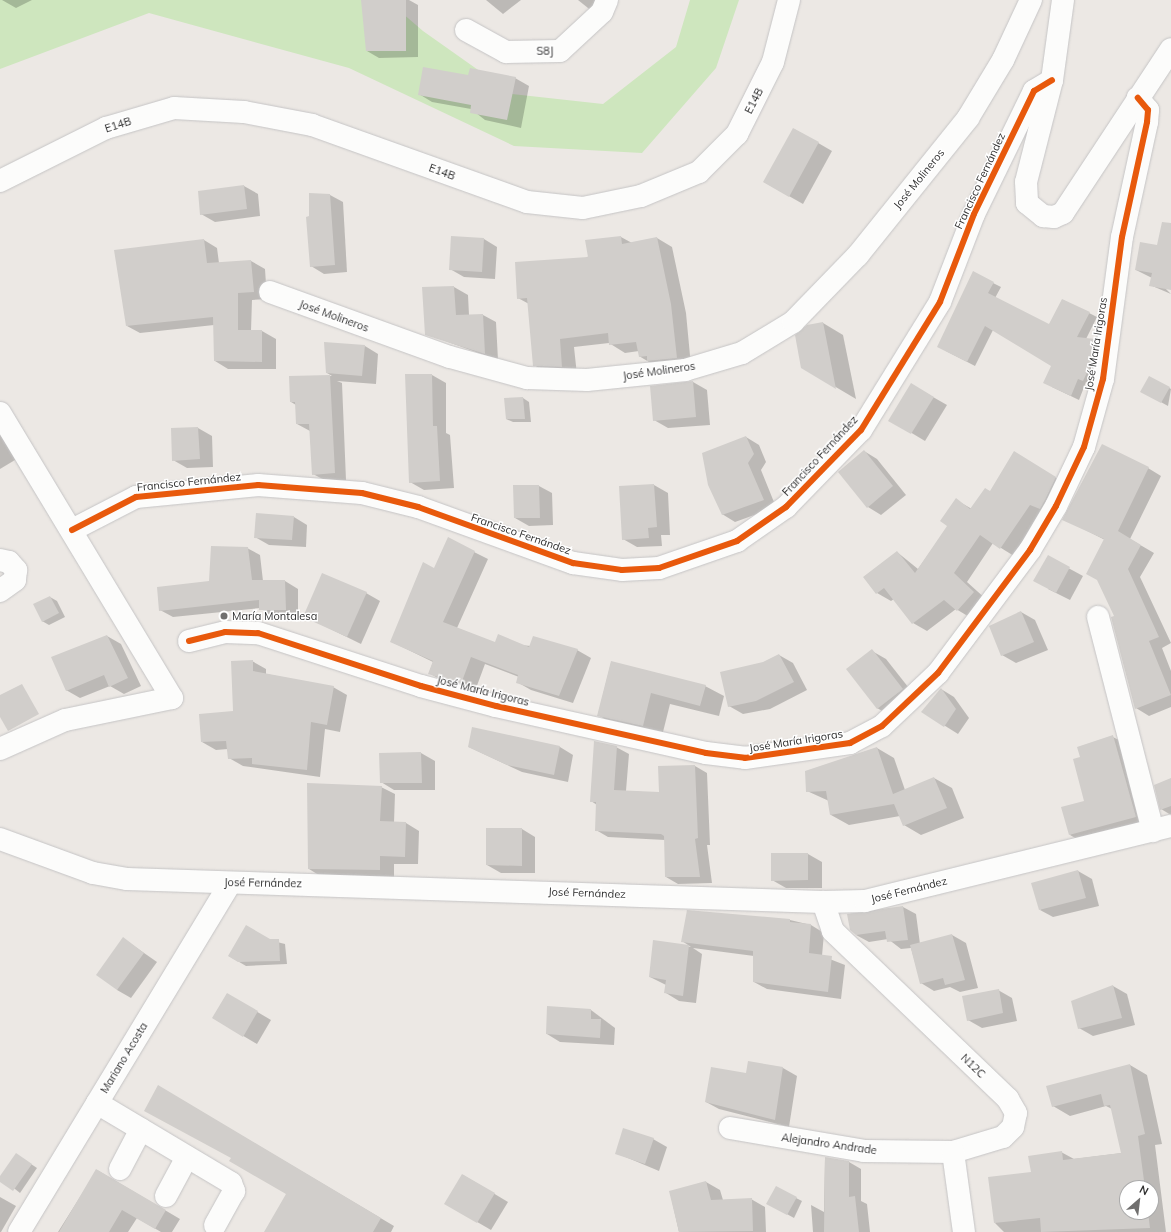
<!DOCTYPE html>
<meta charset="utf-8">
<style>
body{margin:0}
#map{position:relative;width:1171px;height:1232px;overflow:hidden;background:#ece8e4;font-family:Mulish,sans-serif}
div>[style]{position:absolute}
.green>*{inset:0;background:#cee6be}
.shadow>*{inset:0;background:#0003}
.building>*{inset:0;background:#d1cecb}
.roads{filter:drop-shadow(0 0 1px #c5c4c5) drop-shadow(0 0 1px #c5c4c5)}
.minor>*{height:22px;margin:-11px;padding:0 11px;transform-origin:11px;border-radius:11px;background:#fcfcfb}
.cycleway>*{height:6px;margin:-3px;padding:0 3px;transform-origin:3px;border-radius:3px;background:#e8590c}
.dots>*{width:11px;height:11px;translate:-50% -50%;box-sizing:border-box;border:2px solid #fff;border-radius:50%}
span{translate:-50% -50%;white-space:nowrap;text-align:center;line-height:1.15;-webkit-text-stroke:3px #fff;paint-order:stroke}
.street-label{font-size:11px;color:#2e2e2e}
.poi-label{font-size:11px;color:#2e2e2e}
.left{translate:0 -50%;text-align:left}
.north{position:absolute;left:1119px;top:1180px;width:40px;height:40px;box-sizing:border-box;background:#fff;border:1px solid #ababab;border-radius:50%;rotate:28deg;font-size:11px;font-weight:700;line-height:16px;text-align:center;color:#2e2e2e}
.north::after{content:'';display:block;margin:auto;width:14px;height:18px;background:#706f6e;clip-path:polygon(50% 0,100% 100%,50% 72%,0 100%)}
</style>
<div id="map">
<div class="green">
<div style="clip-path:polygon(0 0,387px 0,423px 31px,512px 94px,603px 104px,676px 47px,690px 0,739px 0,716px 68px,642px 153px,514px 146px,349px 68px,149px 13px,0 69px)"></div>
</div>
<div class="shadow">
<div style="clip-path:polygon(2px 0,32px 0,16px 8px)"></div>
<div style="clip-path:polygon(365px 0,409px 0,418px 5px,418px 57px,379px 58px,367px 51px)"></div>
<div style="clip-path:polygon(486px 0,521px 0,503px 14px)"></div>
<div style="clip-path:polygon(578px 0,611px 0,598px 16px)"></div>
<div style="clip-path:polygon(515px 78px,529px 86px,521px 128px,485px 120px,471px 109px,432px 102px,419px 94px)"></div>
<div style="clip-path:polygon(794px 129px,832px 151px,803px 204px,764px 182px)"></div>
<div style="clip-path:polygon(244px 186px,258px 194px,260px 216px,215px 222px,201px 214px)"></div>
<div style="clip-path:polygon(330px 195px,343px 202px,347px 272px,324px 274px,311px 266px,310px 217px)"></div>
<div style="clip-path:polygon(621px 237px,632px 243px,657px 238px,672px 247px,686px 313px,691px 366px,654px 365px,639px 356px,639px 351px,625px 353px,609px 343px,574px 347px,577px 375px,549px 374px,534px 365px,529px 304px,518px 298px)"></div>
<div style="clip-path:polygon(484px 239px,497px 247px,495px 279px,464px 277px,450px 269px)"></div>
<div style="clip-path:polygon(204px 240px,217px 248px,219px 263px,251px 261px,265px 269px,267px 299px,252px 300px,251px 331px,262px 331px,276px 339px,276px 369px,228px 369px,215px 361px,214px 325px,140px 333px,127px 326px)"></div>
<div style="clip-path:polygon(1171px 249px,1171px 289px,1164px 287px,1171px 294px,1150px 285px,1152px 278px,1136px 270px)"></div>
<div style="clip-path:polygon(993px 283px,1001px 287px,995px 298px,1049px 325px,1063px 300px,1097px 317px,1086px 339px,1103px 345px,1091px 385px,1086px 382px,1079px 400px,1052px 387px,1053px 365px,993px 330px,975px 366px,946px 351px)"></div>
<div style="clip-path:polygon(454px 287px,468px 295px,469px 315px,483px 315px,496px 322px,498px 360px,426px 334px)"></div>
<div style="clip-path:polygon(823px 323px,843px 335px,856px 399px,802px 367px)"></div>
<div style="clip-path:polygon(365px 346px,378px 354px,376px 384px,337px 381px,342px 383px,346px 480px,326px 481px,313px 474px,310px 431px,297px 424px,296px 405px,291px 402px,290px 377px,332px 376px,327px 373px)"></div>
<div style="clip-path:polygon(406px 375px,432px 375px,446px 383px,446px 433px,450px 435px,454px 488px,424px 490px,410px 482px)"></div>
<div style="clip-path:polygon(1149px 377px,1171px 389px,1168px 406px,1148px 395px)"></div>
<div style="clip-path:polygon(693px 382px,707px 390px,710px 425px,668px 428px,654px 420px)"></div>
<div style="clip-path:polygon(912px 385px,947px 405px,925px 441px,890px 420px)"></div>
<div style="clip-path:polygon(523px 398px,529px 402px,531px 422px,513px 422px,506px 419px)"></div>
<div style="clip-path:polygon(198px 428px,212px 436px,213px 467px,187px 468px,173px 460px)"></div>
<div style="clip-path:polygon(0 431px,20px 457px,0 469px)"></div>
<div style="clip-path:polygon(746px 437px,759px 445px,766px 462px,761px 470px,776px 507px,735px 522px,722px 514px)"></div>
<div style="clip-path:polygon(864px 451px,877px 459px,906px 495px,881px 515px,868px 507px)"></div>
<div style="clip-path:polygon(1028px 461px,1069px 486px,1014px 556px,993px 543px,967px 582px,987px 600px,971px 618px,956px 609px,927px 631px,913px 623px,894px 599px,891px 601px,877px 593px,864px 577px,897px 552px,918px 569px,949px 525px,956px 500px,972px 509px)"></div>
<div style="clip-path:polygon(1148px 468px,1161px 476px,1130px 539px,1154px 553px,1140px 577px,1171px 643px,1162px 648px,1171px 671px,1171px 707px,1149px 716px,1136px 708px,1115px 617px,1105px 540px,1064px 519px)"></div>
<div style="clip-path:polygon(654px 485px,668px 493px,670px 535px,661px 535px,662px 546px,637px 547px,623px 539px,620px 487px)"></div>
<div style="clip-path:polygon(539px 486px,552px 493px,553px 525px,529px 526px,515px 518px)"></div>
<div style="clip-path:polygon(294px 517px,307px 525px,306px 547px,269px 545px,255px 537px)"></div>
<div style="clip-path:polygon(247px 548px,260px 555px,263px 581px,285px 581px,298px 589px,298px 617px,273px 617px,260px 608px,173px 617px,160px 610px,210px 582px)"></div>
<div style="clip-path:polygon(474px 552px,488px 559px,457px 628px,495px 643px,577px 650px,591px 658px,573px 703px,531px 690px,517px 682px,519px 677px,485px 664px,475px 691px,443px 681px,429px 673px,433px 662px,392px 642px,434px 569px)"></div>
<div style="clip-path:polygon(1048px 557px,1083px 576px,1070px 600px,1048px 589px)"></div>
<div style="clip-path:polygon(366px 593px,380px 601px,361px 644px,304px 616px)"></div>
<div style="clip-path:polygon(50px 597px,57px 601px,65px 617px,49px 625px,42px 621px)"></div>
<div style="clip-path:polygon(1021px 612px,1035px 620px,1048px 650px,1016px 663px,1002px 655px)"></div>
<div style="clip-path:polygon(107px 636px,121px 644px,141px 686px,124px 694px,110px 686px,80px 698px,66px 690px)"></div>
<div style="clip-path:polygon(872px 651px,886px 659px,916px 697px,891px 716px,877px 708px)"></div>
<div style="clip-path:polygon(779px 655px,793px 663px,807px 690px,770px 709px,743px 714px,729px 706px,764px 663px)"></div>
<div style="clip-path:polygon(252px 661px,266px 669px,266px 674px,333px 687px,347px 695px,340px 732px,325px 729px,320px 777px,243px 766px,229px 758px,228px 749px,216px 750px,202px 742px,234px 712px)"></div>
<div style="clip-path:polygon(611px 663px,705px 686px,724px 696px,719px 716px,670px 704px,662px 736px,617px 726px,598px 715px)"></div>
<div style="clip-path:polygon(941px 689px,954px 697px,969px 718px,958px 734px,923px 712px)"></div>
<div style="clip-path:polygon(1113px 737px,1126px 744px,1150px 825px,1084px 843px,1070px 835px,1086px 802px,1081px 758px)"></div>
<div style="clip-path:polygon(469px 747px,560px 747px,573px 755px,568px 782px,522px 772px)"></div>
<div style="clip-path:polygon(616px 747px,629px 754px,626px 791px,660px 793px,695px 766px,707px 773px,710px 845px,707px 845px,712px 883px,678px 884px,666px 877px,665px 840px,608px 837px,596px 830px,597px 805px,591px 801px)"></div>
<div style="clip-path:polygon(877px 748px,894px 758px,905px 790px,934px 778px,952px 788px,964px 818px,921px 835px,904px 825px,900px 816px,849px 825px,831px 815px,829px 801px,807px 791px)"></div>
<div style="clip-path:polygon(421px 753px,435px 761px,435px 790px,394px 790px,381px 782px)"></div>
<div style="clip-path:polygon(1171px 778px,1171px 815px,1161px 809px)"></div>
<div style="clip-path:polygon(381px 787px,395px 794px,394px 823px,406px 823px,419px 831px,418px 864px,394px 864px,394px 877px,322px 877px,309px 869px)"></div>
<div style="clip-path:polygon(522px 829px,535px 837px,535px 873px,501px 873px,487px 865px)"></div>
<div style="clip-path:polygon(808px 854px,822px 862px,822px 888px,786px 888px,772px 880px)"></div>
<div style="clip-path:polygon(1078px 871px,1092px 879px,1099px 906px,1053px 917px,1040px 910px)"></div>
<div style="clip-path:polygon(903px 907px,916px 914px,920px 944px,952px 935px,966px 943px,978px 988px,960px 992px,950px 987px,934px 991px,921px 983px,911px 948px,901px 949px,888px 939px,869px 942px,856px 935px)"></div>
<div style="clip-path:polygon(688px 911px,790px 920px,811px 925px,824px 933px,822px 956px,845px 965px,841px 999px,767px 989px,754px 982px,754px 956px,693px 948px,702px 954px,696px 1003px,679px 1001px,666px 993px,666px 985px,650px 977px,654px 941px,691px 947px,682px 941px)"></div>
<div style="clip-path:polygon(124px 939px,157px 962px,131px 998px,117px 990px)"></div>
<div style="clip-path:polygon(269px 940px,285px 944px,287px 964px,246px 966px,229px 956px)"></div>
<div style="clip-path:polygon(1113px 986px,1127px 994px,1135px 1025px,1093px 1036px,1079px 1028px)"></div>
<div style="clip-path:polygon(998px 990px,1012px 998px,1017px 1021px,982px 1028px,968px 1020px)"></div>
<div style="clip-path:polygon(227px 994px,271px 1020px,257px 1044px,213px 1018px)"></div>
<div style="clip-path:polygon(591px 1010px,615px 1028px,614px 1045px,560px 1042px,547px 1034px)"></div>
<div style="clip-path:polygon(749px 1062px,783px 1068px,797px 1076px,789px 1127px,719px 1109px,706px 1102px,747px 1074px)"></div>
<div style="clip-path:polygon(evenodd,1130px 1065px,1147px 1075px,1162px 1144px,1155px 1145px,1166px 1232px,1004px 1232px,995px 1223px,1032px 1173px,1061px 1152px,1074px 1159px,1122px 1153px,1112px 1109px,1106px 1106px,1070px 1116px,1053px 1106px,1130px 1065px,1127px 1188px,1151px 1188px,1151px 1212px,1127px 1212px,1127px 1188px)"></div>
<div style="clip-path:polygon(158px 1086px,394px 1226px,391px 1232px,265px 1232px,287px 1194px,232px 1158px)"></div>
<div style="clip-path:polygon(653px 1139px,667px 1147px,659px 1171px,616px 1153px)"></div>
<div style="clip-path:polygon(22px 1158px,37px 1168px,20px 1193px,0 1177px)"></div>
<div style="clip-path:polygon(825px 1158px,849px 1162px,861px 1169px,861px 1201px,867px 1204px,870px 1232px,813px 1232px,811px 1205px,824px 1212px)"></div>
<div style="clip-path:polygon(97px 1170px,180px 1219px,172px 1232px,161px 1232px,137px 1218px,128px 1232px,58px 1232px)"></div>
<div style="clip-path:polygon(463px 1175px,508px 1202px,491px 1230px,446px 1204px)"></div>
<div style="clip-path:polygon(706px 1182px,720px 1190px,723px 1200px,751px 1199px,765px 1207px,766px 1232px,679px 1232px,670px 1192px)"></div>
<div style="clip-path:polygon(0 1197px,16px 1206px,1px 1232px,0 1232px)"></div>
<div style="clip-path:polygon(796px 1198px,802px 1201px,794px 1218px,774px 1207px)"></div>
</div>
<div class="building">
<div style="clip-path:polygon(361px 0,406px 0,406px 51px,366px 51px)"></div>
<div style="clip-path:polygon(423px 67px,468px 75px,470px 68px,516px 77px,507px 120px,470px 113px,471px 105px,418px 95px)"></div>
<div style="clip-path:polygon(793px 128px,819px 142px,789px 197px,763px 182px)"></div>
<div style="clip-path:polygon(244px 185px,247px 209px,200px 215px,198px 191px)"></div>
<div style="clip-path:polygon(309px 193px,330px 194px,335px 265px,310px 267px,306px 217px,309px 216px)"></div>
<div style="clip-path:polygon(1162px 222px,1171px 223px,1171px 290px,1149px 286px,1152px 273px,1135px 270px,1140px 242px,1157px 245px)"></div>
<div style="clip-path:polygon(451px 236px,484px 238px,482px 272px,449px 270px)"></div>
<div style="clip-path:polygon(621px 236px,622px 244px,657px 237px,671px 304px,677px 358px,647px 361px,647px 356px,639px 357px,636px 342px,609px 345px,608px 333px,560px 339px,562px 367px,533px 366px,527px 298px,517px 299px,515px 262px,588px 257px,585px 240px)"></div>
<div style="clip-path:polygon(204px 239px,207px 263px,251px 260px,254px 292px,238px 293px,238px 330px,262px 330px,262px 362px,214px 361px,213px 317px,126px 326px,114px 250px)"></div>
<div style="clip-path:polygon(973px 271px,994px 282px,988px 293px,1049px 324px,1062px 299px,1090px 312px,1077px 337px,1095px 339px,1092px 362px,1083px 381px,1078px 379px,1071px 396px,1043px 383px,1051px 366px,985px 326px,967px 362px,937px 347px)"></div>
<div style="clip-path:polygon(454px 286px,456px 315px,483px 314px,485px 354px,425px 335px,422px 287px)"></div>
<div style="clip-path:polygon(823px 322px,836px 389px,801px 368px,795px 335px,807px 325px)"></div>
<div style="clip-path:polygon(324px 342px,365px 345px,362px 376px,326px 373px)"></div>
<div style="clip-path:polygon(405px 374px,432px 374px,433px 426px,437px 426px,440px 481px,409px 483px)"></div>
<div style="clip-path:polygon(330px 375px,335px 473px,312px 475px,309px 424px,296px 424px,295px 402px,290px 402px,289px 376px)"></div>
<div style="clip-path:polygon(1149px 376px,1170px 387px,1161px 403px,1140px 392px)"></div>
<div style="clip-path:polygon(693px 381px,696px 417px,653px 421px,650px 386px)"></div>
<div style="clip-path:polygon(911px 383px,934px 397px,911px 434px,888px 421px)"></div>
<div style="clip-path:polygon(523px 397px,525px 419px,506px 419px,504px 398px)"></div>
<div style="clip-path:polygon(198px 427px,200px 459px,172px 461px,171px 428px)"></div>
<div style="clip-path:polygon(746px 436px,754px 454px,748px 463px,764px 500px,722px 515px,708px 485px,702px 453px)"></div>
<div style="clip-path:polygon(1102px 444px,1149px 467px,1118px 531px,1141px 545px,1128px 569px,1159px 637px,1149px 641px,1171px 695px,1135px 709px,1111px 617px,1114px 616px,1097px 580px,1086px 574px,1104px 539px,1062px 520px)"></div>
<div style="clip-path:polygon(864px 450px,893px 486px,867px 508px,838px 472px)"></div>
<div style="clip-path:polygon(1014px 451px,1056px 477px,1045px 500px,1040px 509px,1030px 505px,1000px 549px,980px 535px,954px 573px,974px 592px,957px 611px,944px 600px,912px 624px,884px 588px,876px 594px,863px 577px,897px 551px,915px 573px,947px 526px,940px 521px,956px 498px,970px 509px,985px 488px,990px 491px)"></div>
<div style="clip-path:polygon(654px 484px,657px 527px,648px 528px,649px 538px,622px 540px,619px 486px)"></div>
<div style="clip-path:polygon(513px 485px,539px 485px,540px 518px,514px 518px)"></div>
<div style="clip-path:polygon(256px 513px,294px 516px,292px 540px,254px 538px)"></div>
<div style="clip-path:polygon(448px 537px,475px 551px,443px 622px,495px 642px,498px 634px,529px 647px,533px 636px,578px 649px,559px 696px,516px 683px,518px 675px,471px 657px,461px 684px,438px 677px,428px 674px,433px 661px,390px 642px,423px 562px,434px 568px)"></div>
<div style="clip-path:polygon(211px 546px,248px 547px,252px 580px,285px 580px,286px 610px,259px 610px,259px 600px,159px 611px,157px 587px,209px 581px)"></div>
<div style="clip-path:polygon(1048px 555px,1070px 567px,1056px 593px,1033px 581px)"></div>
<div style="clip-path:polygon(322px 573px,367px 592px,347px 637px,303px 617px)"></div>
<div style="clip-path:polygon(50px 596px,59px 613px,42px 622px,33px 604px)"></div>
<div style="clip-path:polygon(1021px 611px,1034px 642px,1001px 656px,989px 626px)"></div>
<div style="clip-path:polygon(107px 635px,128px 678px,109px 687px,104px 675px,66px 691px,51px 657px)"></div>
<div style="clip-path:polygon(872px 649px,903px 689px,877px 709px,846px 669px)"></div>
<div style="clip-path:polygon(779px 654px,794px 682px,756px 701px,728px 707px,720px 672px,763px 662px)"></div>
<div style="clip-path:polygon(253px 660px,253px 671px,334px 686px,327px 725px,311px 722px,307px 770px,252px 764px,252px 758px,228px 759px,226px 741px,201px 742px,199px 714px,233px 711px,231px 661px)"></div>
<div style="clip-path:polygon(611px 661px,706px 685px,700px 706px,651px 693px,643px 726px,597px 716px)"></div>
<div style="clip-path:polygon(22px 684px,39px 714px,8px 731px,0 717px,0 695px)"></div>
<div style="clip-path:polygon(941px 688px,956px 709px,944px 727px,921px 712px)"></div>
<div style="clip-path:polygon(472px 727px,560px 746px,554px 775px,507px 765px,468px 747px)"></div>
<div style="clip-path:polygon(1113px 735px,1136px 817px,1069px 835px,1061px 807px,1084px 801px,1073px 759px,1080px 757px,1077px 747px)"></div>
<div style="clip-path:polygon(594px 741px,617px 746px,614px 790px,659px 792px,658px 766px,695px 765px,698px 838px,695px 839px,700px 877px,665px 877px,664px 836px,661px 834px,595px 831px,596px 802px,590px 802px)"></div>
<div style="clip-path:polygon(877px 747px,893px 794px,934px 777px,947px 808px,903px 826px,894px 804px,830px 815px,826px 791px,806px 792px,805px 771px)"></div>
<div style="clip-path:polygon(421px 752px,422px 783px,380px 783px,379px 753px)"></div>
<div style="clip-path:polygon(1171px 778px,1171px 806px,1160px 810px,1154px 785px)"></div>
<div style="clip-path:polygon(307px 783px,382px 786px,380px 821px,406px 822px,405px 857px,380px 856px,380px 870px,308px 869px)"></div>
<div style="clip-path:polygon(486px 828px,522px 828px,522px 866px,486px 865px)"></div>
<div style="clip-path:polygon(771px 853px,808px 853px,808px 880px,771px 881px)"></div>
<div style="clip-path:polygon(1078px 870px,1086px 898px,1039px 910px,1031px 883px)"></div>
<div style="clip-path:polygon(903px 906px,908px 940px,887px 942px,885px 931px,856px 935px,850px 930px,847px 914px)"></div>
<div style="clip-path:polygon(687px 910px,790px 919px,790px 922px,811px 924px,809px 953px,832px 956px,828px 992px,753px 982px,753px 951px,681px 942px)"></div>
<div style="clip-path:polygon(246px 925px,270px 939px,279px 939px,280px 961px,238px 962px,228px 956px)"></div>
<div style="clip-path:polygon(952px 934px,965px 980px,945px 985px,943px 978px,920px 984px,910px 945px)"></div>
<div style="clip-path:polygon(123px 937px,144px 953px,117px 990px,96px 975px)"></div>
<div style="clip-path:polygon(653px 940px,689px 945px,683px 996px,664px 993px,666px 980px,649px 977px)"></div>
<div style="clip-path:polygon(1113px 985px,1122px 1018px,1078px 1029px,1071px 1001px)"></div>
<div style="clip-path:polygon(999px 989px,1003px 1013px,967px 1021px,962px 996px)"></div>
<div style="clip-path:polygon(227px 993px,258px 1011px,243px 1037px,212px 1018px)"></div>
<div style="clip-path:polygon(547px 1006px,591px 1009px,591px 1019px,601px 1019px,600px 1038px,546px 1034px)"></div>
<div style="clip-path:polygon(748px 1061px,783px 1067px,775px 1120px,705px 1102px,711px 1067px,746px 1073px)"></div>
<div style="clip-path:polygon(1130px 1064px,1145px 1134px,1138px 1136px,1145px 1188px,1127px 1188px,1127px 1212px,1148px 1212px,1150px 1228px,1041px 1232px,1040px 1218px,994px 1223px,988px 1177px,1031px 1172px,1028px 1156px,1062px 1151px,1063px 1160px,1121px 1153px,1110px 1105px,1104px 1106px,1101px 1094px,1052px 1107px,1046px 1086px)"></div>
<div style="clip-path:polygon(158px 1085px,381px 1218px,373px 1232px,264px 1232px,286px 1194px,229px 1161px,231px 1158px,144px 1111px)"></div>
<div style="clip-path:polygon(623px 1128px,654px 1138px,645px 1164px,615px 1154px)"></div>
<div style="clip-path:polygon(16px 1153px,32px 1164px,13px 1191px,0 1182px,0 1176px)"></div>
<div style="clip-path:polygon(825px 1157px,849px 1161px,849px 1197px,855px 1196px,859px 1232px,824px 1232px)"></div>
<div style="clip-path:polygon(96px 1169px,166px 1210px,155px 1229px,122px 1210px,109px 1232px,59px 1232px)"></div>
<div style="clip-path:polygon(462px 1174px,495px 1193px,477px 1223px,444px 1204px)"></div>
<div style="clip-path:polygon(706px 1181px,711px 1200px,752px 1198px,753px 1231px,679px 1232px,669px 1191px)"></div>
<div style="clip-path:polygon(776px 1186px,797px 1197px,787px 1215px,766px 1204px)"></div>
</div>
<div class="roads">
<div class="minor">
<div style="left:1063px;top:0;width:81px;rotate:97.8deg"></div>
<div style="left:1052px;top:80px;width:105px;rotate:104.3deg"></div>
<div style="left:1026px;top:182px;width:21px;rotate:87deg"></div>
<div style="left:1027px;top:203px;width:21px;rotate:39deg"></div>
<div style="left:1043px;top:216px;width:11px;rotate:5deg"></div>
<div style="left:1054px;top:217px;width:10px;rotate:-24deg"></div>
<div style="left:1063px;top:213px;width:196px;rotate:-56.6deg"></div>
<div style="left:466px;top:30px;width:46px;rotate:28.8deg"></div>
<div style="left:506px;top:52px;width:54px;rotate:-1.1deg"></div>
<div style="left:560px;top:51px;width:57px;rotate:-42.9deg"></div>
<div style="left:602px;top:12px;width:13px;rotate:-67deg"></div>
<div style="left:0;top:181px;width:119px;rotate:-26.6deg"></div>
<div style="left:106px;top:128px;width:71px;rotate:-16.4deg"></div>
<div style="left:174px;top:108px;width:70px;rotate:3.3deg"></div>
<div style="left:244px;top:112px;width:69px;rotate:10.8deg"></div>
<div style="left:312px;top:125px;width:228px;rotate:19.7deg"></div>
<div style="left:527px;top:202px;width:56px;rotate:6.1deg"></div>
<div style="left:583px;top:208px;width:59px;rotate:-11.7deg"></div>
<div style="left:641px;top:196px;width:63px;rotate:-22.5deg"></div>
<div style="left:699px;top:172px;width:54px;rotate:-45deg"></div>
<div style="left:737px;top:134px;width:80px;rotate:-63.4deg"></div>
<div style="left:773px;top:62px;width:64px;rotate:-75.5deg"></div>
<div style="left:270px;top:292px;width:191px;rotate:19.9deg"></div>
<div style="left:450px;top:357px;width:80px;rotate:15.3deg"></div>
<div style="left:527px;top:378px;width:60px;rotate:1.9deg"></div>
<div style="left:587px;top:380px;width:99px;rotate:-5.8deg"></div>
<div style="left:685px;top:370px;width:59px;rotate:-16.6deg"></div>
<div style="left:742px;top:353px;width:60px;rotate:-31.3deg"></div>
<div style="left:793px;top:322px;width:93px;rotate:-45.9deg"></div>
<div style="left:858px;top:255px;width:176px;rotate:-51.2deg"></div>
<div style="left:968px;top:118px;width:68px;rotate:-58.9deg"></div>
<div style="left:1003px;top:60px;width:66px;rotate:-65deg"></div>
<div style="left:0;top:413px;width:333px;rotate:58.9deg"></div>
<div style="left:172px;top:698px;width:109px;rotate:168.4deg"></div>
<div style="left:65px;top:720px;width:71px;rotate:156deg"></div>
<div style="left:72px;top:530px;width:72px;rotate:-27.3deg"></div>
<div style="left:136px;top:497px;width:123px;rotate:-5.6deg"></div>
<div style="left:258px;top:485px;width:104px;rotate:4.4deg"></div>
<div style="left:362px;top:493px;width:58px;rotate:14deg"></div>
<div style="left:418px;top:507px;width:165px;rotate:19.9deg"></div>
<div style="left:573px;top:563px;width:49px;rotate:8.1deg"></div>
<div style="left:622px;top:570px;width:37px;rotate:-3deg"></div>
<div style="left:659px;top:568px;width:83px;rotate:-19.1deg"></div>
<div style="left:737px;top:541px;width:60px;rotate:-34.8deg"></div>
<div style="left:786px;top:507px;width:107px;rotate:-45.8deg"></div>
<div style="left:861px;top:430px;width:150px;rotate:-58.3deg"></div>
<div style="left:940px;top:302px;width:94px;rotate:-68.9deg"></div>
<div style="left:974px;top:214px;width:137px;rotate:-64deg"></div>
<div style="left:1034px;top:91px;width:21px;rotate:-31deg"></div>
<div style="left:0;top:560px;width:9px;rotate:13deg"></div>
<div style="left:9px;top:562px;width:11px;rotate:49deg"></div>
<div style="left:16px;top:570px;width:10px;rotate:96deg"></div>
<div style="left:15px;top:580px;width:19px;rotate:144deg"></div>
<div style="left:1098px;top:617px;width:221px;rotate:75.6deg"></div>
<div style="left:189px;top:641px;width:37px;rotate:-14deg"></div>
<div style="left:225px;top:632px;width:33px;rotate:2deg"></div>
<div style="left:258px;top:633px;width:171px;rotate:18deg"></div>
<div style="left:421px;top:686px;width:78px;rotate:14.9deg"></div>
<div style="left:496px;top:706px;width:215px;rotate:12.6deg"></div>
<div style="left:706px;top:753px;width:39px;rotate:7deg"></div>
<div style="left:745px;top:758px;width:106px;rotate:-8.1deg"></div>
<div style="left:850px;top:743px;width:36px;rotate:-28deg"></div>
<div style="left:882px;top:726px;width:77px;rotate:-43.4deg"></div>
<div style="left:938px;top:673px;width:154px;rotate:-53.2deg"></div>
<div style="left:1030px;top:550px;width:51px;rotate:-59.4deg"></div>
<div style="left:1056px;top:506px;width:65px;rotate:-64.6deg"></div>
<div style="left:1084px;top:447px;width:71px;rotate:-74.4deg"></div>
<div style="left:1103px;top:379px;width:143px;rotate:-82.4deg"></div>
<div style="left:1122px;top:237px;width:118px;rotate:-77.7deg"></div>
<div style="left:1147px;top:122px;width:12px;rotate:-85deg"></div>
<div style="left:1148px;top:110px;width:16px;rotate:-130deg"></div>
<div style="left:0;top:839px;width:99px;rotate:20.1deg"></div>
<div style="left:93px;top:873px;width:35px;rotate:10deg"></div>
<div style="left:127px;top:879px;width:696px;rotate:1.89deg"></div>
<div style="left:823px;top:902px;width:42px;rotate:-1.4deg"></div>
<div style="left:865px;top:901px;width:315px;rotate:-13.8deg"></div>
<div style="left:97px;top:1103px;width:156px;rotate:30.8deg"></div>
<div style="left:231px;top:1183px;width:9px;rotate:69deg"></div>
<div style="left:234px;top:1191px;width:39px;rotate:119deg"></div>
<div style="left:730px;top:1128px;width:136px;rotate:9.7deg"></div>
<div style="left:864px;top:1151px;width:89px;rotate:0.6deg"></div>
<div style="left:953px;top:1152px;width:52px;rotate:-16.7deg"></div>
<div style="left:1003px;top:1137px;width:14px;rotate:-45deg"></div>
<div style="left:1013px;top:1127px;width:14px;rotate:-78deg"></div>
<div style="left:1016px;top:1113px;width:16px;rotate:-120deg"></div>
<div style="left:1008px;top:1099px;width:243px;rotate:-136.2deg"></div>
<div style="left:833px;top:931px;width:31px;rotate:-109deg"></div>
<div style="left:953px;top:1152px;width:81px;rotate:82.2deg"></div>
<div style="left:120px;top:1169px;width:45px;rotate:-62.3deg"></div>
<div style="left:166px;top:1196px;width:44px;rotate:-61.7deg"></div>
<div style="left:19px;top:1232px;width:408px;rotate:-58.8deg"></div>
</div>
</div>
<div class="cycleway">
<div style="left:72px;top:530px;width:72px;rotate:-27.3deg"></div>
<div style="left:136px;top:497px;width:123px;rotate:-5.6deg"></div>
<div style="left:258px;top:485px;width:104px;rotate:4.4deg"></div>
<div style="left:362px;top:493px;width:58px;rotate:14deg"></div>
<div style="left:418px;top:507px;width:165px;rotate:19.9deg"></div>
<div style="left:573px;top:563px;width:49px;rotate:8.1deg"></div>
<div style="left:622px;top:570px;width:37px;rotate:-3deg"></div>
<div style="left:659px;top:568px;width:83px;rotate:-19.1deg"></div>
<div style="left:737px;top:541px;width:60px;rotate:-34.8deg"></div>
<div style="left:786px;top:507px;width:107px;rotate:-45.8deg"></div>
<div style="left:861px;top:430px;width:150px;rotate:-58.3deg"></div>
<div style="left:940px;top:302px;width:94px;rotate:-68.9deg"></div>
<div style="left:974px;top:214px;width:137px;rotate:-64deg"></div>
<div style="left:1034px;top:91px;width:21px;rotate:-31deg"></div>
<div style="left:189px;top:641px;width:37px;rotate:-14deg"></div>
<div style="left:225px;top:632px;width:33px;rotate:2deg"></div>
<div style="left:258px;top:633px;width:171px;rotate:18deg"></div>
<div style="left:421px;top:686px;width:78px;rotate:14.9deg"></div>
<div style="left:496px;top:706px;width:215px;rotate:12.6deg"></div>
<div style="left:706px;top:753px;width:39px;rotate:7deg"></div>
<div style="left:745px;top:758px;width:106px;rotate:-8.1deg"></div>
<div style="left:850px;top:743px;width:36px;rotate:-28deg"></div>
<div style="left:882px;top:726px;width:77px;rotate:-43.4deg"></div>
<div style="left:938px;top:673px;width:154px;rotate:-53.2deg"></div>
<div style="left:1030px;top:550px;width:51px;rotate:-59.4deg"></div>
<div style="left:1056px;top:506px;width:65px;rotate:-64.6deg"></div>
<div style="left:1084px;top:447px;width:71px;rotate:-74.4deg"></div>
<div style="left:1103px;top:379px;width:143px;rotate:-82.4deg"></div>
<div style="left:1122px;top:237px;width:118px;rotate:-77.7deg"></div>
<div style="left:1147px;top:122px;width:12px;rotate:-85deg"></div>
<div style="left:1148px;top:110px;width:16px;rotate:-130deg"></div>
</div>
<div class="dots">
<div style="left:224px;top:616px;background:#706f6e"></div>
</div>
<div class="street-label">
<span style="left:545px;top:51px;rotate:-1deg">S8J</span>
<span style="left:754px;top:101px;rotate:-63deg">E14B</span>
<span style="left:118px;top:125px;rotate:-18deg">E14B</span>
<span style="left:442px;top:172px;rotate:20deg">E14B</span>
<span style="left:919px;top:179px;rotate:-51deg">José Molineros</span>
<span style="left:980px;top:181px;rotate:-65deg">Francisco Fernández</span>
<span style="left:334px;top:316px;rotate:20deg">José Molineros</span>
<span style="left:1096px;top:344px;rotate:-81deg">José María Irigoras</span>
<span style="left:659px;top:371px;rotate:-8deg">José Molineros</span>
<span style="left:820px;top:456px;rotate:-47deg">Francisco Fernández</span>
<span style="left:189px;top:482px;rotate:-6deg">Francisco Fernández</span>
<span style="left:521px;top:534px;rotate:19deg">Francisco Fernández</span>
<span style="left:483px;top:691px;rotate:14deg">José María Irigoras</span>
<span style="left:796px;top:741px;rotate:-9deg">José María Irigoras</span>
<span style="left:263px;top:883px;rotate:1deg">José Fernández</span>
<span style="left:909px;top:890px;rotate:-14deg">José Fernández</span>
<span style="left:587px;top:893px;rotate:2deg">José Fernández</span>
<span style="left:124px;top:1058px;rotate:-59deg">Mariano Acosta</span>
<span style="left:973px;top:1066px;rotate:44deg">N12C</span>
<span style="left:829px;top:1144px;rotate:8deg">Alejandro Andrade</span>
</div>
<div class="poi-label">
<span class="left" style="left:232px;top:616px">María Montalesa</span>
</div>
<div class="north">N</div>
</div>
